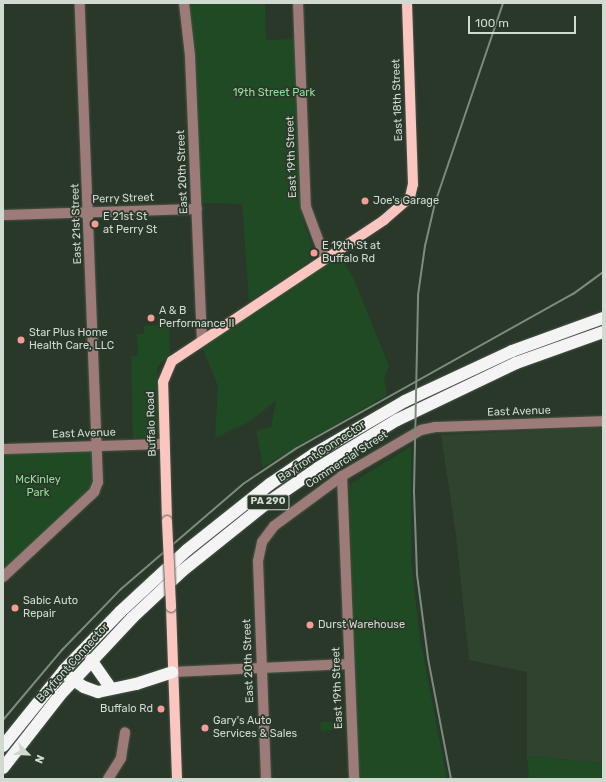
<!DOCTYPE html>
<style>
body{margin:0}
#map{position:relative;width:606px;height:782px;overflow:hidden;background:#2a382a;font-family:Rubik,sans-serif}
div>[style]{position:absolute}
.built>*{inset:0;background:#2f432f}
.green>*{inset:0;background:#1f4a23}
.roads{filter:drop-shadow(0 0 1px #485548) drop-shadow(0 0 1px #485548)}
.minor>*{height:10px;margin:-5px;padding:0 5px;transform-origin:5px;border-radius:5px;background:#9c7b78}
.major>*{height:10px;margin:-5px;padding:0 5px;transform-origin:5px;border-radius:5px;background:#fbc5c0}
.highway>*{height:12px;margin:-6px;padding:0 6px;transform-origin:6px;border-radius:6px;background:#f4f4f4}
.rail>*{height:2px;margin:-1px;padding:0 1px;transform-origin:1px;border-radius:1px;background:#7f8a7f}
.bridges{filter:drop-shadow(0 0 1px #485548) drop-shadow(0 0 1px #485548)}
.major-bridge>*{height:10px;margin:-5px;padding:0 5px;transform-origin:5px;border-radius:5px;background:#fbc5c0}
.dots>*{width:11px;height:11px;translate:-50% -50%;box-sizing:border-box;border:2px solid #2a382a;border-radius:50%}
span{translate:-50% -50%;white-space:nowrap;text-align:center;line-height:1.15;-webkit-text-stroke:3.5px #2a382a;paint-order:stroke}
.shield-label span{padding:1px 3px;background:#2a382a;border:1px solid;border-radius:3px;-webkit-text-stroke-width:0}
.shield-label{font-size:10px;color:#d1dad1;font-weight:700}
.park-label{font-size:11px;color:#94de97}
.street-label{font-size:11px;color:#d1dad1}
.poi-label{font-size:11px;color:#d1dad1}
.left{translate:0 -50%;text-align:left}
.right{translate:-100% -50%;text-align:right}
.frame{position:absolute;inset:0;border:4px solid #d1dad1;pointer-events:none}
.north{position:absolute;left:8px;top:734px;width:40px;height:40px;-webkit-text-stroke:3px #2a382a;paint-order:stroke;rotate:114deg;font-size:11px;font-weight:700;line-height:16px;text-align:center;color:#d1dad1}
.north::after{content:'';display:block;margin:auto;width:14px;height:18px;background:#d1dad1;clip-path:polygon(50% 0,100% 100%,50% 72%,0 100%)}
.scale{position:absolute;left:468px;top:16px;width:108px;height:18px;box-sizing:border-box;border:2px solid #d1dad1;border-top:0;padding-left:5px;font-size:12px;line-height:14px;white-space:nowrap;color:#d1dad1;-webkit-text-stroke:3px #2a382a;paint-order:stroke}
</style>
<div id="map">
<div class="built">
<div style="clip-path:polygon(603px 427px,603px 763px,527px 756px,527px 672px,469px 660px,456px 535px,441px 435px)"></div>
</div>
<div class="green">
<div style="clip-path:polygon(187px 3px,265px 3px,266px 40px,294px 39px,300px 198px,304px 223px,316px 257px,249px 302px,242px 204px,200px 203px)"></div>
<div style="clip-path:polygon(335px 258px,342px 260px,352px 275px,389px 366px,384px 378px,387px 395px,263px 467px,256px 430px,271px 427px,276px 401px,249px 422px,215px 438px,218px 386px,202px 346px)"></div>
<div style="clip-path:polygon(169px 324px,170px 354px,157px 367px,160px 432px,156px 437px,133px 438px,131px 356px,138px 355px,137px 334px,144px 334px,144px 326px)"></div>
<div style="clip-path:polygon(411px 446px,411px 559px,420px 639px,447px 779px,359px 779px,349px 485px)"></div>
<div style="clip-path:polygon(89px 451px,93px 455px,94px 476px,88px 492px,3px 571px,3px 453px)"></div>
<div style="clip-path:polygon(344px 721px,345px 729px,321px 731px,320px 722px)"></div>
<div style="clip-path:polygon(527px 756px,603px 763px,603px 779px,529px 779px)"></div>
</div>
<div class="roads">
<div class="minor">
<div style="left:184px;top:3px;width:53px;rotate:83.5deg"></div>
<div style="left:190px;top:56px;width:284px;rotate:87.6deg"></div>
<div style="left:298px;top:3px;width:204px;rotate:87.8deg"></div>
<div style="left:306px;top:207px;width:54px;rotate:69.6deg"></div>
<div style="left:3px;top:215px;width:194px;rotate:-1.8deg"></div>
<div style="left:3px;top:449px;width:162px;rotate:-1.8deg"></div>
<div style="left:342px;top:476px;width:303px;rotate:87.7deg"></div>
<div style="left:3px;top:577px;width:125px;rotate:-43deg"></div>
<div style="left:94px;top:492px;width:11px;rotate:-68deg"></div>
<div style="left:98px;top:482px;width:479px;rotate:-92.2deg"></div>
<div style="left:172px;top:672px;width:177px;rotate:-2.6deg"></div>
<div style="left:108px;top:779px;width:25px;rotate:-58deg"></div>
<div style="left:121px;top:758px;width:26px;rotate:-81deg"></div>
<div style="left:266px;top:779px;width:218px;rotate:-92.1deg"></div>
<div style="left:258px;top:561px;width:19px;rotate:-78deg"></div>
<div style="left:262px;top:542px;width:20px;rotate:-53deg"></div>
<div style="left:274px;top:526px;width:84px;rotate:-36.3deg"></div>
<div style="left:342px;top:476px;width:91px;rotate:-30.2deg"></div>
<div style="left:421px;top:430px;width:14px;rotate:-12deg"></div>
<div style="left:435px;top:427px;width:168px;rotate:-2deg"></div>
</div>
<div class="major">
<div style="left:167px;top:521px;width:139px;rotate:-91.6deg"></div>
<div style="left:163px;top:382px;width:23px;rotate:-67deg"></div>
<div style="left:172px;top:361px;width:255px;rotate:-33.6deg"></div>
<div style="left:384px;top:220px;width:35px;rotate:-41deg"></div>
<div style="left:410px;top:197px;width:13px;rotate:-77deg"></div>
<div style="left:413px;top:184px;width:181px;rotate:-91.9deg"></div>
<div style="left:171px;top:607px;width:172px;rotate:88deg"></div>
</div>
<div class="highway">
<div style="left:91px;top:660px;width:35px;rotate:55deg"></div>
<div style="left:68px;top:676px;width:19px;rotate:35deg"></div>
<div style="left:84px;top:687px;width:15px;rotate:20deg"></div>
<div style="left:98px;top:692px;width:39px;rotate:-12deg"></div>
<div style="left:136px;top:684px;width:38px;rotate:-18deg"></div>
<div style="left:3px;top:746px;width:97px;rotate:-51.2deg"></div>
<div style="left:64px;top:670px;width:81px;rotate:-46deg"></div>
<div style="left:120px;top:612px;width:91px;rotate:-42.8deg"></div>
<div style="left:187px;top:550px;width:106px;rotate:-38.5deg"></div>
<div style="left:270px;top:484px;width:53px;rotate:-34.3deg"></div>
<div style="left:314px;top:454px;width:105px;rotate:-30.2deg"></div>
<div style="left:405px;top:401px;width:118px;rotate:-25deg"></div>
<div style="left:512px;top:351px;width:97px;rotate:-19.9deg"></div>
<div style="left:3px;top:768px;width:93px;rotate:-52deg"></div>
<div style="left:60px;top:695px;width:105px;rotate:-46.9deg"></div>
<div style="left:132px;top:618px;width:69px;rotate:-43.2deg"></div>
<div style="left:182px;top:571px;width:104px;rotate:-38.7deg"></div>
<div style="left:263px;top:506px;width:67px;rotate:-34.6deg"></div>
<div style="left:318px;top:468px;width:92px;rotate:-31.3deg"></div>
<div style="left:397px;top:420px;width:132px;rotate:-25.6deg"></div>
<div style="left:516px;top:363px;width:92px;rotate:-19.6deg"></div>
</div>
</div>
<div class="rail">
<div style="left:3px;top:720px;width:92px;rotate:-49.9deg"></div>
<div style="left:62px;top:650px;width:85px;rotate:-46deg"></div>
<div style="left:121px;top:589px;width:161px;rotate:-40.7deg"></div>
<div style="left:243px;top:484px;width:65px;rotate:-33.7deg"></div>
<div style="left:297px;top:448px;width:316px;rotate:-29.2deg"></div>
<div style="left:573px;top:294px;width:37px;rotate:-36deg"></div>
<div style="left:451px;top:779px;width:123px;rotate:-100.8deg"></div>
<div style="left:428px;top:658px;width:85px;rotate:-97.5deg"></div>
<div style="left:417px;top:574px;width:83px;rotate:-92.1deg"></div>
<div style="left:414px;top:491px;width:196px;rotate:-88.8deg"></div>
<div style="left:418px;top:295px;width:49px;rotate:-81.9deg"></div>
<div style="left:425px;top:246px;width:44px;rotate:-76.9deg"></div>
<div style="left:435px;top:203px;width:211px;rotate:-71.2deg"></div>
</div>
<div class="bridges">
<div class="major-bridge">
<div style="left:167px;top:521px;width:86px;rotate:87.3deg"></div>
</div>
</div>
<div class="dots">
<div style="left:365px;top:201px;background:#f59c95"></div>
<div style="left:95px;top:224px;background:#f59c95"></div>
<div style="left:314px;top:253px;background:#f59c95"></div>
<div style="left:151px;top:318px;background:#f59c95"></div>
<div style="left:21px;top:340px;background:#f59c95"></div>
<div style="left:15px;top:608px;background:#f59c95"></div>
<div style="left:310px;top:625px;background:#f59c95"></div>
<div style="left:161px;top:709px;background:#f59c95"></div>
<div style="left:205px;top:728px;background:#f59c95"></div>
</div>
<div class="shield-label">
<span style="left:268px;top:502px">PA 290</span>
</div>
<div class="park-label">
<span style="left:274px;top:93px">19th Street Park</span>
<span style="left:38px;top:487px">McKinley<br>Park</span>
</div>
<div class="street-label">
<span style="left:398px;top:100px;rotate:-92deg">East 18th Street</span>
<span style="left:292px;top:157px;rotate:-92deg">East 19th Street</span>
<span style="left:183px;top:172px;rotate:-92deg">East 20th Street</span>
<span style="left:123px;top:199px;rotate:-2deg">Perry Street</span>
<span style="left:77px;top:224px;rotate:-92deg">East 21st Street</span>
<span style="left:519px;top:412px;rotate:-2deg">East Avenue</span>
<span style="left:152px;top:424px;rotate:-92deg">Buffalo Road</span>
<span style="left:84px;top:434px;rotate:-2deg">East Avenue</span>
<span style="left:322px;top:452px;rotate:-33deg">Bayfront Connector</span>
<span style="left:347px;top:460px;rotate:-33deg">Commercial Street</span>
<span style="left:249px;top:661px;rotate:-92deg">East 20th Street</span>
<span style="left:73px;top:663px;rotate:-48deg">Bayfront Connector</span>
<span style="left:338px;top:688px;rotate:-92deg">East 19th Street</span>
</div>
<div class="poi-label">
<span class="left" style="left:373px;top:201px">Joe's Garage</span>
<span class="left" style="left:103px;top:224px">E 21st St<br>at Perry St</span>
<span class="left" style="left:322px;top:253px">E 19th St at<br>Buffalo Rd</span>
<span class="left" style="left:159px;top:318px">A &amp; B<br>Performance II</span>
<span class="left" style="left:29px;top:340px">Star Plus Home<br>Health Care, LLC</span>
<span class="left" style="left:23px;top:608px">Sabic Auto<br>Repair</span>
<span class="left" style="left:318px;top:625px">Durst Warehouse</span>
<span class="right" style="left:153px;top:709px">Buffalo Rd</span>
<span class="left" style="left:213px;top:728px">Gary's Auto<br>Services &amp; Sales</span>
</div>
<div class="frame"></div>
<div class="north">N</div>
<div class="scale">100 m</div>
</div>
